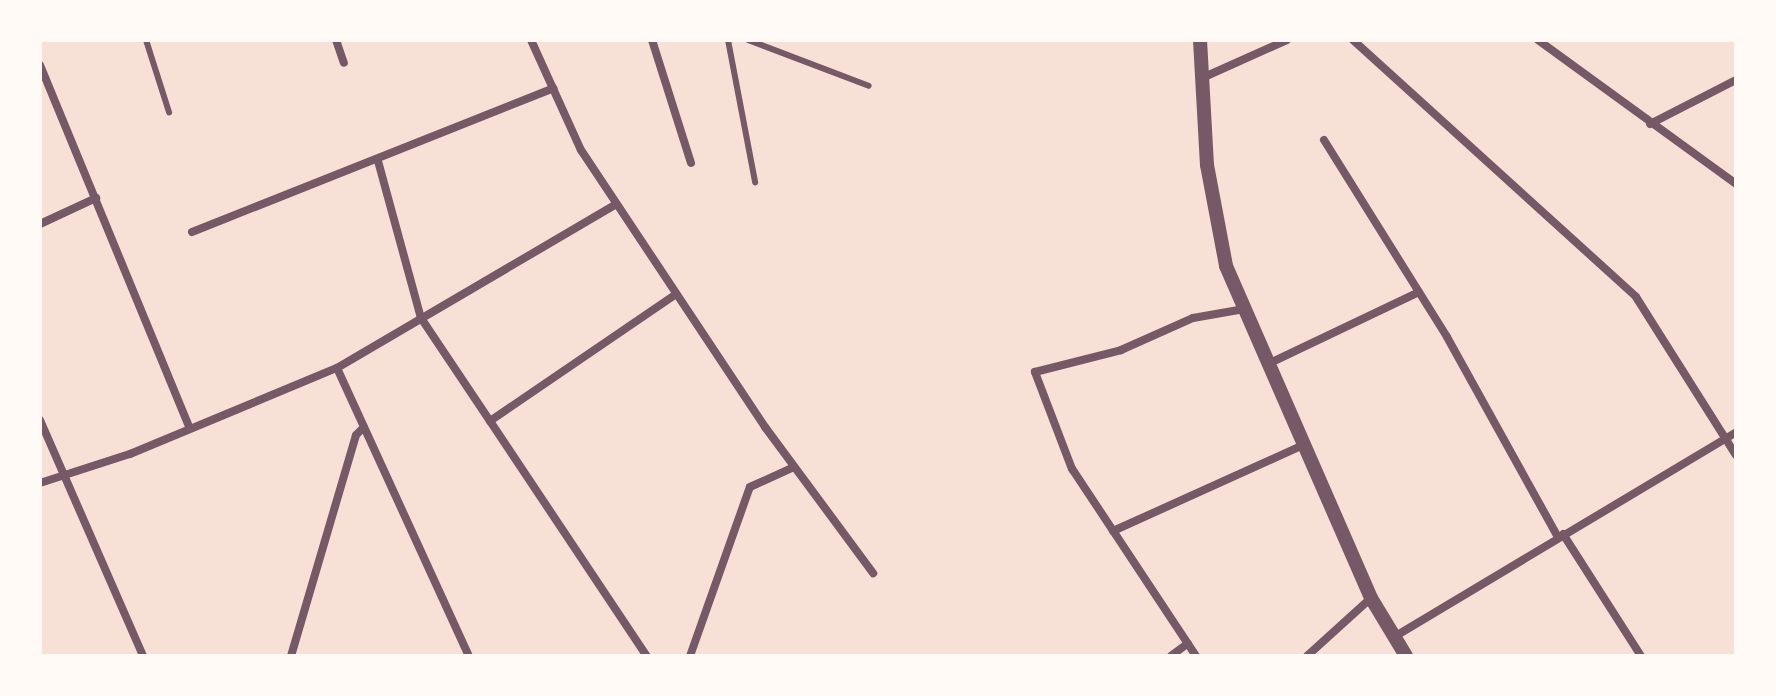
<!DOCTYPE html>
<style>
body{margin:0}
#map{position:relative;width:1776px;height:696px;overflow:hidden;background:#f7e1d7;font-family:"Golos Text",sans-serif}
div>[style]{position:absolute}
.service>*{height:6px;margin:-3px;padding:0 3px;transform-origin:3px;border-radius:3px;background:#755966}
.minor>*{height:8px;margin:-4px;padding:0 4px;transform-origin:4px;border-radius:4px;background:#755966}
.tertiary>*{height:14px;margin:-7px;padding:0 7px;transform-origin:7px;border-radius:7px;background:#755966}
span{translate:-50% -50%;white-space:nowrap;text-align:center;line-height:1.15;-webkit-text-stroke:7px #fffaf5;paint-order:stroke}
.frame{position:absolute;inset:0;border:42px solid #fffaf5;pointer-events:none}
</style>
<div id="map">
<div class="service">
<div style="left:146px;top:40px;width:76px;rotate:72.3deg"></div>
<div style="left:728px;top:40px;width:145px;rotate:79.2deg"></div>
<div style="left:748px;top:40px;width:129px;rotate:20.8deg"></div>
</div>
<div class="minor">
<div style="left:336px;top:40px;width:24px;rotate:71deg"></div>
<div style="left:531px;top:40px;width:121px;rotate:65.6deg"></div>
<div style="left:581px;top:150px;width:333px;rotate:56.4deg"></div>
<div style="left:765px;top:427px;width:182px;rotate:53.5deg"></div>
<div style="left:652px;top:40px;width:129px;rotate:72.4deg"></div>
<div style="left:1353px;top:40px;width:382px;rotate:42.2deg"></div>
<div style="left:1636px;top:297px;width:187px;rotate:57.7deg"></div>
<div style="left:1538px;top:40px;width:245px;rotate:36deg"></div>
<div style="left:40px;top:65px;width:391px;rotate:67.6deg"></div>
<div style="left:1202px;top:78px;width:93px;rotate:-24.1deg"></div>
<div style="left:1650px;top:124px;width:97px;rotate:-27.1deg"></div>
<div style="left:1324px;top:140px;width:232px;rotate:58deg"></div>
<div style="left:1447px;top:337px;width:229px;rotate:61deg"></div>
<div style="left:378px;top:161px;width:163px;rotate:74.7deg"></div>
<div style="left:421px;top:318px;width:124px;rotate:56.2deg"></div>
<div style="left:490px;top:421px;width:225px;rotate:-34.3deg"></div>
<div style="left:40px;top:224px;width:62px;rotate:-24.9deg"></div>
<div style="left:192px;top:232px;width:389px;rotate:-21.7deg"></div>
<div style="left:1268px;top:364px;width:167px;rotate:-25.5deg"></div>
<div style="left:337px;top:368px;width:317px;rotate:65.4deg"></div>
<div style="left:40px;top:420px;width:257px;rotate:66.4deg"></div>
<div style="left:490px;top:421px;width:283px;rotate:56.3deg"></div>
<div style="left:40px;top:483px;width:95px;rotate:-17.9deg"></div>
<div style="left:130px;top:454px;width:224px;rotate:-22.6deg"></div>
<div style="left:337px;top:368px;width:324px;rotate:-30.4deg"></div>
<div style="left:1113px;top:531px;width:206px;rotate:-24.3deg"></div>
<div style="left:1563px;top:534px;width:145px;rotate:57.4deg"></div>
<div style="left:1394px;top:637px;width:399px;rotate:-30.9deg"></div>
<div style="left:291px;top:656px;width:230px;rotate:-73.6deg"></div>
<div style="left:356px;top:435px;width:11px;rotate:-45deg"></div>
<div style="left:690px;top:656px;width:179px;rotate:-70.5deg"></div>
<div style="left:750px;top:487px;width:48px;rotate:-24.4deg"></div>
<div style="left:1171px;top:656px;width:21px;rotate:-37deg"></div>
<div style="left:1196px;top:656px;width:224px;rotate:-123.5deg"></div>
<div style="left:1072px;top:469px;width:104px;rotate:-110.9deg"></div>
<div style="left:1035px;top:372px;width:89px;rotate:-14.3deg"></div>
<div style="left:1121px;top:350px;width:79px;rotate:-24deg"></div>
<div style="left:1193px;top:318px;width:52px;rotate:-10deg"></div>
<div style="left:1307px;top:656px;width:86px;rotate:-42.2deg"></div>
</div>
<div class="tertiary">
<div style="left:1200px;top:40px;width:125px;rotate:86.8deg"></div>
<div style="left:1207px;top:165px;width:103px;rotate:79.3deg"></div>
<div style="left:1226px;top:266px;width:362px;rotate:66.4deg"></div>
<div style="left:1371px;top:598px;width:68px;rotate:58.9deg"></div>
</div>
<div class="frame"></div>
</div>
